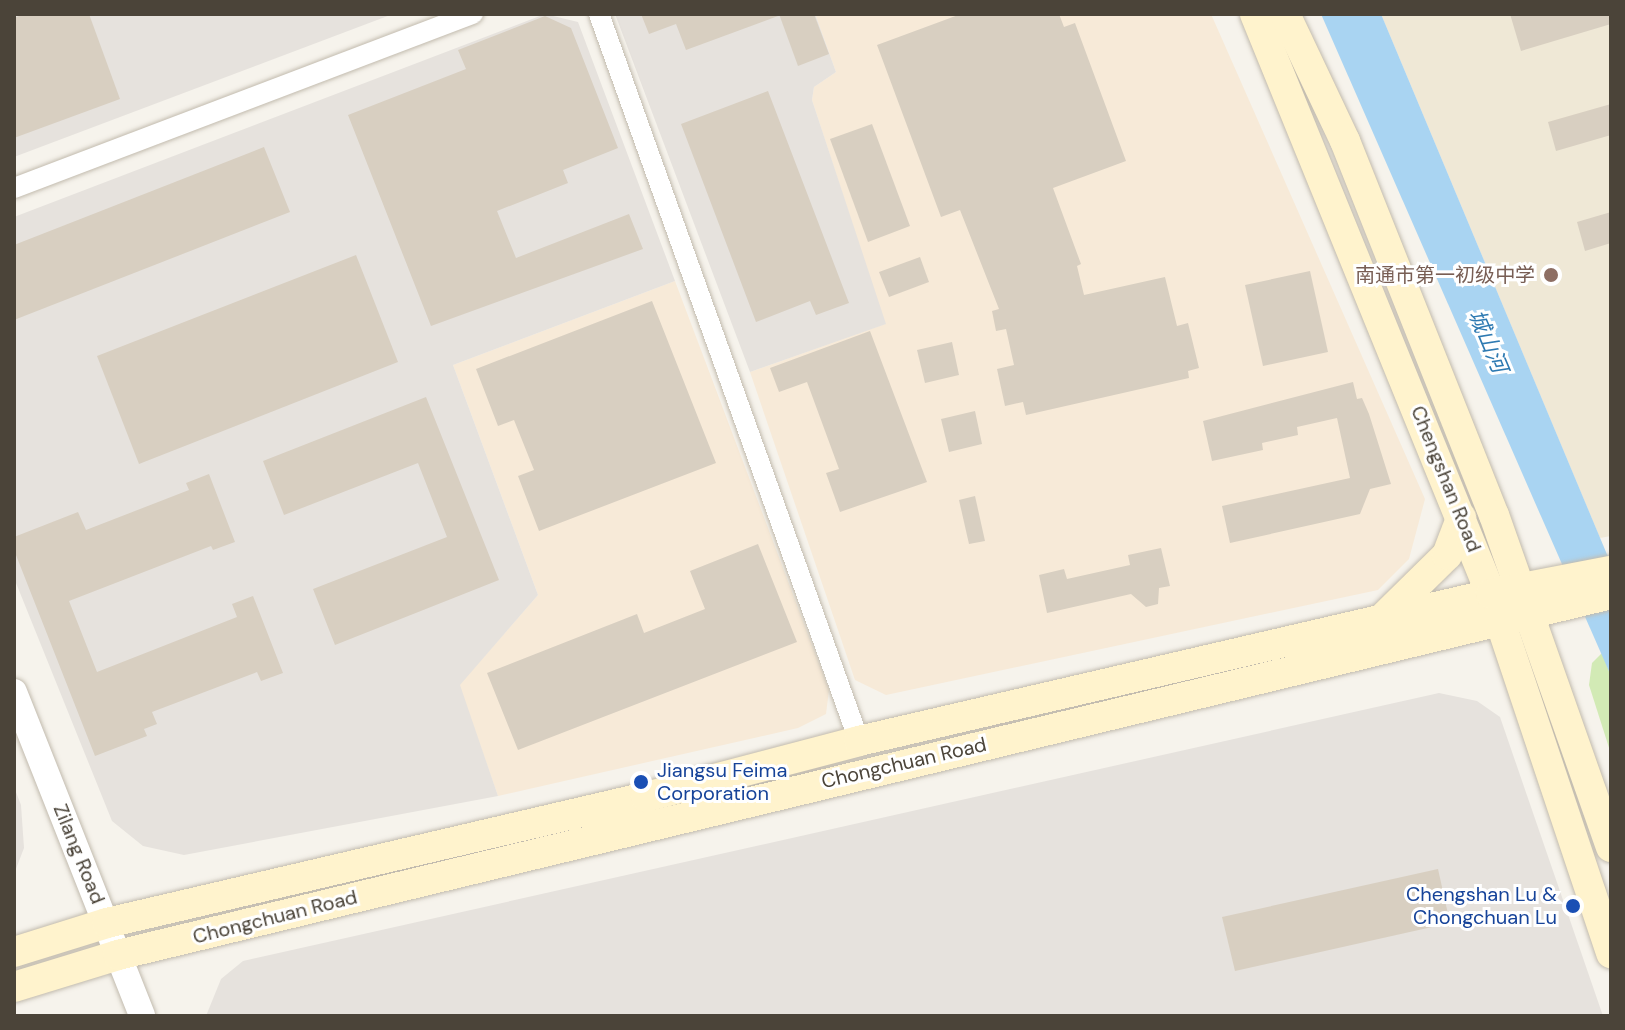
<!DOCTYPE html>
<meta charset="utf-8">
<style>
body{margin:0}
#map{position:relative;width:1625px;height:1030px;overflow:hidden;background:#f6f3ec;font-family:"DM Sans","Noto Sans SC",sans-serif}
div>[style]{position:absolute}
.commercial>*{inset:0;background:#f7ead8}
.industrial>*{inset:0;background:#e6e2dd}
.education>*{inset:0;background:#efe8d6}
.green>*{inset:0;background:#d2eab5}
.water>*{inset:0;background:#a9d4f2}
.building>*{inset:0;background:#d8cfc1}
.roads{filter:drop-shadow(0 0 2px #c2bbae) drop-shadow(0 0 2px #c2bbae)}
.minor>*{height:20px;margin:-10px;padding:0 10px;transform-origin:10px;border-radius:10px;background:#fff}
.tertiary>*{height:26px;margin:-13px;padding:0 13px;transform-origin:13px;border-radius:13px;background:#fff}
.secondary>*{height:30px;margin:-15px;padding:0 15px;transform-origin:15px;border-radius:15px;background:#fff3cd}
.dots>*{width:22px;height:22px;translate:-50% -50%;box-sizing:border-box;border:4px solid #fff;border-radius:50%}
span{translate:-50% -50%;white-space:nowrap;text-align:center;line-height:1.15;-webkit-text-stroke:6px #fff;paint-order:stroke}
.education-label{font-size:20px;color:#785e54}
.right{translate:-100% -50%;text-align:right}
.street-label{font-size:20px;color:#4b4439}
.transit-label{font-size:20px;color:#164399}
.left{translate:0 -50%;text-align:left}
.water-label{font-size:22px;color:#2e7ab2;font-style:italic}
.frame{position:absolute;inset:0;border:16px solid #4b4439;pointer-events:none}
</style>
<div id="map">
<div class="commercial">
<div style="clip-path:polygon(815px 14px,1211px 14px,1425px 499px,1409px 559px,1378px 590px,886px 695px,855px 680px,750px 372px,885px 324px,812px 100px,814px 87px,836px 72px)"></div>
<div style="clip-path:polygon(675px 281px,829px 690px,826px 714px,798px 728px,498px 796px,459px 685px,538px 595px,453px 365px)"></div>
</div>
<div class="industrial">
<div style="clip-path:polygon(14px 14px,393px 14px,14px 157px)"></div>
<div style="clip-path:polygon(545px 14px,578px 22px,675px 281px,453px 365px,538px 595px,460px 685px,498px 796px,184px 855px,143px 846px,112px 821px,14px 578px,14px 217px)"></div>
<div style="clip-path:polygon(615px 14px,815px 14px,836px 72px,814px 87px,812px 100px,886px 324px,750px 372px)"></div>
<div style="clip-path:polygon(1439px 693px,1477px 701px,1500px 717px,1603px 1016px,206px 1016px,221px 979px,243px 961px)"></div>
<div style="clip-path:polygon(14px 787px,21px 805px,24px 848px,14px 874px)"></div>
</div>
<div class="education">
<div style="clip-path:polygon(1381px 14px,1611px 14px,1611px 536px,1600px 538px)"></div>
</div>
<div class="green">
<div style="clip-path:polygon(1602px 653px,1611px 676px,1611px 754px,1589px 685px,1592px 663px)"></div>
</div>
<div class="water">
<div style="clip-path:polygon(1321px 14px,1381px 14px,1611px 564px,1611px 676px)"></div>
</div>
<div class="building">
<div style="clip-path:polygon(24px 14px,89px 14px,120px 99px,14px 138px,14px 18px)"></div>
<div style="clip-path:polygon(641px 14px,778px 14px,778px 16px,686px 50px,676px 24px,649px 34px)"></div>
<div style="clip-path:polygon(779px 14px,814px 14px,829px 54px,798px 66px)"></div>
<div style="clip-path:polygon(961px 14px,1059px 14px,1064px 27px,1075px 23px,1126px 161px,1053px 188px,1081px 264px,1077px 266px,1084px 295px,1165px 277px,1177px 326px,1188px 323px,1199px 368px,1188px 371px,1189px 378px,1026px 415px,1023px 402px,1005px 406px,997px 369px,1014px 365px,1006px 329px,996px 331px,992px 311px,999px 309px,960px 210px,941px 217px,877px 45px)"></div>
<div style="clip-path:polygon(1510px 14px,1611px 14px,1611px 24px,1521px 51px)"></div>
<div style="clip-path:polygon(545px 16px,571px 28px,618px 148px,563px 170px,568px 183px,497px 211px,516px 258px,629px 214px,643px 249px,431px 326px,348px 115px,466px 69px,458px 50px)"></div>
<div style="clip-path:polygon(768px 91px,849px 303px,816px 315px,810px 301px,756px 322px,681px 124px)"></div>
<div style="clip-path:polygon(1611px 104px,1611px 135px,1556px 151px,1548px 122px)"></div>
<div style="clip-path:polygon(872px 124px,910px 226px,868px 242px,830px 139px)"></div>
<div style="clip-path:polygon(264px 147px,290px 212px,14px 320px,14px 245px)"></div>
<div style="clip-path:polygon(1611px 212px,1611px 243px,1585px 251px,1577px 222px)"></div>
<div style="clip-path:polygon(356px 255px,398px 362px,139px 464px,97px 356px)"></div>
<div style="clip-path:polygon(920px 257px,929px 282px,889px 297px,879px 272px)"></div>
<div style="clip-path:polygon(1310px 271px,1328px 352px,1263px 366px,1245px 285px)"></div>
<div style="clip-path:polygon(652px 301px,716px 463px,539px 531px,518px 476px,534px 470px,514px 420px,498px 426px,476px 369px)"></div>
<div style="clip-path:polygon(870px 331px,927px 482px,840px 512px,826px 473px,839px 469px,807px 382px,779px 392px,770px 368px)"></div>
<div style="clip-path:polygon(952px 342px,959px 375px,925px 383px,917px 350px)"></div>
<div style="clip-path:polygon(1353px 382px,1357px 399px,1362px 398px,1369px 414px,1391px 484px,1370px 489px,1360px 514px,1230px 543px,1222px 506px,1350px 478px,1337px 418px,1297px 427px,1298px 435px,1262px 443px,1263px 450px,1212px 461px,1203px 421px)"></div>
<div style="clip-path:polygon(426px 397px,499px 580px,335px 645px,313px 589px,447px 537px,418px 463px,284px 515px,263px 461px)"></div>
<div style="clip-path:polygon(975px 411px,982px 444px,949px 452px,941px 419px)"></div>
<div style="clip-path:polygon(209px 474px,235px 542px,213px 550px,211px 546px,69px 601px,97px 672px,237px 617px,232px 604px,253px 596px,283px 673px,261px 681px,257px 672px,152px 712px,157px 724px,144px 729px,147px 736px,95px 756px,14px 550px,14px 537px,78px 512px,86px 530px,189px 490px,186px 483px)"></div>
<div style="clip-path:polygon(975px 496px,985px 541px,969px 544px,959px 500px)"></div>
<div style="clip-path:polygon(758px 544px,797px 642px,518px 750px,487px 673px,637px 614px,644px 633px,705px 609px,690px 571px)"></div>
<div style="clip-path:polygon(1161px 548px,1170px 586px,1159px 588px,1158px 604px,1146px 607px,1131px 594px,1047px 613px,1039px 575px,1064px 569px,1067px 579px,1130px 565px,1128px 555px)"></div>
<div style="clip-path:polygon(1438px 869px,1450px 923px,1235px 971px,1222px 917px)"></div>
</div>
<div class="roads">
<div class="minor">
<div style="left:599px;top:14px;width:772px;rotate:70.32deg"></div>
<div style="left:14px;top:188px;width:491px;rotate:-20.8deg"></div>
</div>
<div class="tertiary">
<div style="left:14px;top:692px;width:348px;rotate:68.4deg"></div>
</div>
<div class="secondary">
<div style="left:1255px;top:14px;width:626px;rotate:67.86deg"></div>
<div style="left:1491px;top:594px;width:379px;rotate:71.5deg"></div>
<div style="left:1285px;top:14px;width:140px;rotate:64.7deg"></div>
<div style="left:1345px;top:141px;width:403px;rotate:68.3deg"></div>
<div style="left:1494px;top:515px;width:352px;rotate:70.6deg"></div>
<div style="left:1385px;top:616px;width:87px;rotate:-44.5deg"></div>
<div style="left:1447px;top:555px;width:40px;rotate:-69deg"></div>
<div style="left:14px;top:952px;width:97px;rotate:-17.3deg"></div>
<div style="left:107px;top:923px;width:554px;rotate:-13.16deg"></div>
<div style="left:646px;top:797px;width:220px;rotate:-14.7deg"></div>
<div style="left:859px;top:741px;width:649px;rotate:-13.09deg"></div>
<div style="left:1491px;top:594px;width:122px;rotate:-10.9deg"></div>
<div style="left:14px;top:987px;width:109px;rotate:-17.1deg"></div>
<div style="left:118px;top:955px;width:1536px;rotate:-13.59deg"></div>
</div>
</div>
<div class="dots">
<div style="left:1551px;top:275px;background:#8d6e63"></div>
<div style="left:641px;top:782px;background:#1a4fb4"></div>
<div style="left:1573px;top:906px;background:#1a4fb4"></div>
</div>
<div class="education-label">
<span class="right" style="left:1535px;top:275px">南通市第一初级中学</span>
</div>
<div class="street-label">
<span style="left:1446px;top:479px;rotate:68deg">Chengshan Road</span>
<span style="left:904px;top:763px;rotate:-13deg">Chongchuan Road</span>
<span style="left:79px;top:854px;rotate:68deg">Zilang Road</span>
<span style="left:275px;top:917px;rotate:-14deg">Chongchuan Road</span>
</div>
<div class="transit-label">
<span class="left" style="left:657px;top:782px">Jiangsu Feima<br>Corporation</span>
<span class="right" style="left:1557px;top:906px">Chengshan Lu &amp;<br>Chongchuan Lu</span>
</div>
<div class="water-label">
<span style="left:1488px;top:341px;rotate:67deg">城山河</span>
</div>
<div class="frame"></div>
</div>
